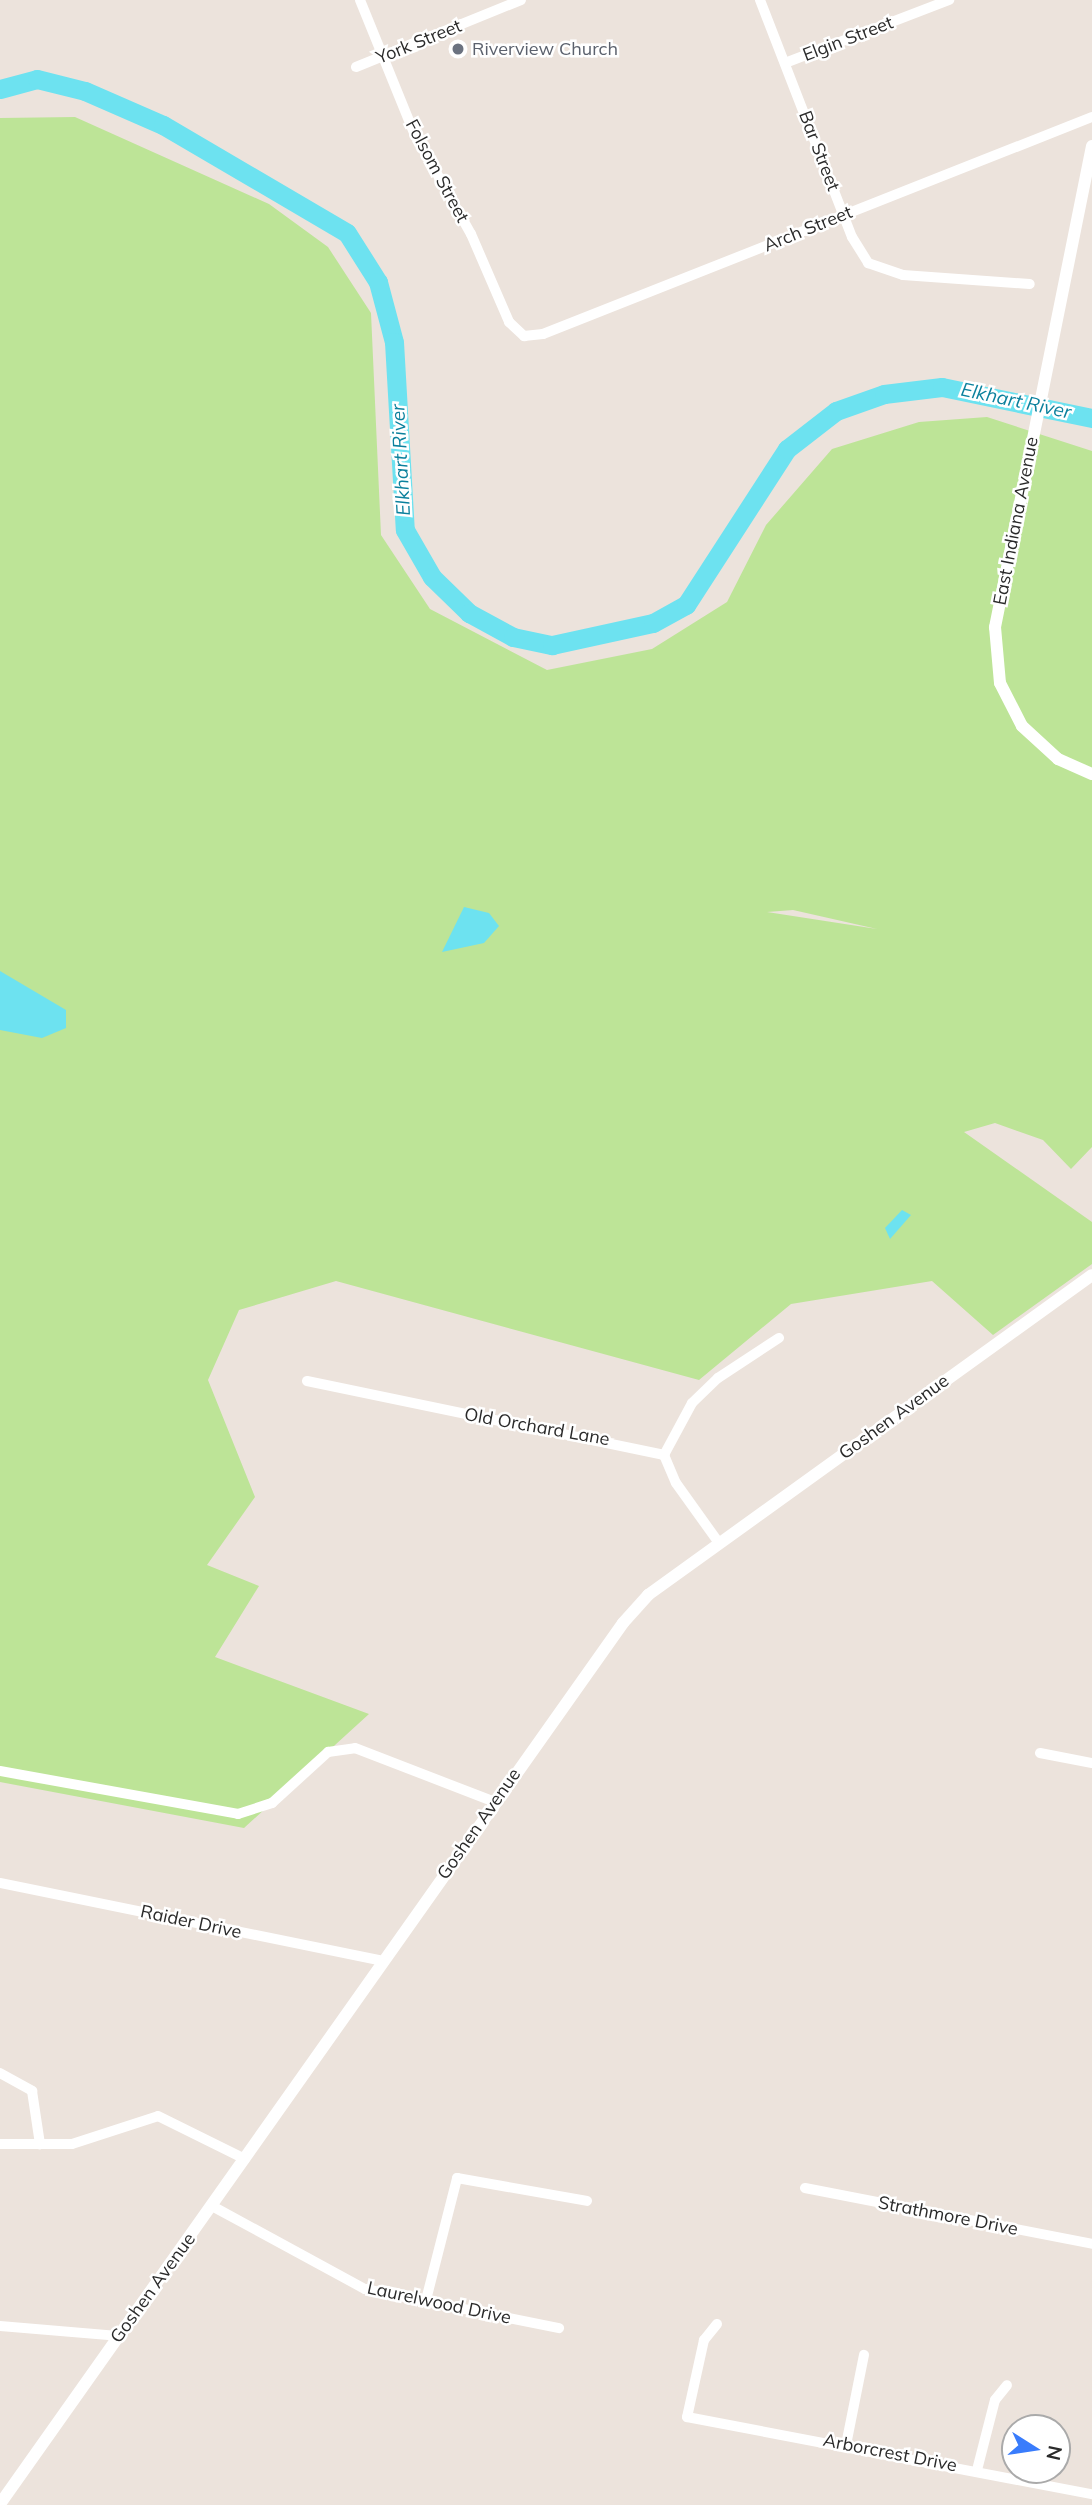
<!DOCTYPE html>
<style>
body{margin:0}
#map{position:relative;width:1092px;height:2505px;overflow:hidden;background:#ece3dc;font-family:Mulish,sans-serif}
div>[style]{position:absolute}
.green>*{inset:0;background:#bde497}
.water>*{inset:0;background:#6de2f0}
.river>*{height:19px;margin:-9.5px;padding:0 9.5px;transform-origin:9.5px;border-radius:9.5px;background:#6de2f0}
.street>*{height:10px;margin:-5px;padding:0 5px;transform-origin:5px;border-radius:5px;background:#fff}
.secondary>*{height:12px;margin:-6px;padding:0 6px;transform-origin:6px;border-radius:6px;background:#fff}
.dots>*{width:19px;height:19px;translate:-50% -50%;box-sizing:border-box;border:4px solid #fff;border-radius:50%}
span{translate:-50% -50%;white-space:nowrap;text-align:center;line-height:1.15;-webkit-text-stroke:5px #fff;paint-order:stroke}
.street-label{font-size:18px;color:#2a2a2a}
.worship-label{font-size:18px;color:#5b616d}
.left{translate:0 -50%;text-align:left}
.water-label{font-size:19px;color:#0b819d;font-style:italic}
.north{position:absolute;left:1001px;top:2414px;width:70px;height:70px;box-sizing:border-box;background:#fff;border:2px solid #aaa;border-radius:50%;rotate:102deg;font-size:19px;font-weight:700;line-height:28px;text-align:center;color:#2a2a2a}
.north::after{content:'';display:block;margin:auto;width:24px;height:32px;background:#397cfc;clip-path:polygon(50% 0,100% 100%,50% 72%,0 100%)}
</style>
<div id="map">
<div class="green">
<div style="clip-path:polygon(evenodd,75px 117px,269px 204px,328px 247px,371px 313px,381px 535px,430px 609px,547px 670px,652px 649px,727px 602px,766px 525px,832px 449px,919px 422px,987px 417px,1092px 451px,1092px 1147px,1071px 1169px,1043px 1140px,995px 1123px,964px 1132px,1092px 1222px,1092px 1264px,993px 1335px,932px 1281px,791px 1304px,699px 1380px,336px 1281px,239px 1310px,208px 1380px,255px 1497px,207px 1565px,259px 1586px,215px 1657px,369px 1714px,244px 1828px,0 1782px,0 118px,75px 117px,793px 910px,877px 929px,767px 912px,793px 910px)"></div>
</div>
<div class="water">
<div style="clip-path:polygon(464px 907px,489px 913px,499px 926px,484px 943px,442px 952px)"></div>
<div style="clip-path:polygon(0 971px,66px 1010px,66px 1028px,42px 1038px,0 1030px)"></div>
<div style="clip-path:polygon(902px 1210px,911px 1215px,890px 1239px,885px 1228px)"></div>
</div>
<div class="river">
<div style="left:0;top:89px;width:38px;rotate:-15deg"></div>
<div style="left:37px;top:79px;width:49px;rotate:14deg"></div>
<div style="left:85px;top:91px;width:85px;rotate:23.6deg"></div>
<div style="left:163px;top:125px;width:213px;rotate:30.4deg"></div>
<div style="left:347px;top:233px;width:58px;rotate:57.7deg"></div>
<div style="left:378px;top:282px;width:62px;rotate:75.1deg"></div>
<div style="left:394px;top:342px;width:188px;rotate:86.7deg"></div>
<div style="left:405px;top:530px;width:54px;rotate:60.1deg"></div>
<div style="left:432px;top:577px;width:52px;rotate:44.2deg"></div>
<div style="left:469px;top:613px;width:50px;rotate:28.6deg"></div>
<div style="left:513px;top:637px;width:40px;rotate:12deg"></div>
<div style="left:552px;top:645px;width:103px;rotate:-12.3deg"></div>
<div style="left:653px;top:623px;width:38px;rotate:-29deg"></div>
<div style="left:686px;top:605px;width:186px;rotate:-57.1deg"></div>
<div style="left:787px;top:449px;width:62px;rotate:-37.8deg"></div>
<div style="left:836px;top:411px;width:51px;rotate:-19.5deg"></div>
<div style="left:884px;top:394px;width:58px;rotate:-6.9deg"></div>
<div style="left:942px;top:387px;width:153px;rotate:11.7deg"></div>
</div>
<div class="street">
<div style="left:360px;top:0;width:144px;rotate:67.9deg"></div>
<div style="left:414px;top:133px;width:116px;rotate:60.6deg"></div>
<div style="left:471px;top:234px;width:96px;rotate:66.6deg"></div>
<div style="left:509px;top:322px;width:21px;rotate:43deg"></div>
<div style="left:524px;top:336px;width:19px;rotate:-6deg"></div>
<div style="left:543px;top:334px;width:590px;rotate:-21.57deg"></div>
<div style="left:760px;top:0;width:254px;rotate:68.8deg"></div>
<div style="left:852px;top:237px;width:31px;rotate:58deg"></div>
<div style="left:868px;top:263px;width:37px;rotate:19deg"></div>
<div style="left:903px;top:275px;width:127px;rotate:4.1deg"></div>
<div style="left:785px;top:63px;width:176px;rotate:-21deg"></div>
<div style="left:356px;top:67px;width:178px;rotate:-22.1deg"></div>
<div style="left:307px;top:1381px;width:365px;rotate:11.7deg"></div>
<div style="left:664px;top:1455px;width:30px;rotate:67deg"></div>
<div style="left:676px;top:1483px;width:74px;rotate:54.4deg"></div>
<div style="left:664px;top:1455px;width:59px;rotate:-61.7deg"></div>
<div style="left:692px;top:1403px;width:36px;rotate:-44deg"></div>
<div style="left:718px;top:1378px;width:73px;rotate:-33.3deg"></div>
<div style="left:1040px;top:1753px;width:53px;rotate:10.9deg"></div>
<div style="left:0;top:1771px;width:242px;rotate:10.2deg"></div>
<div style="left:238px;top:1814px;width:36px;rotate:-18deg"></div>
<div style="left:272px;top:1803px;width:76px;rotate:-42.3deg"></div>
<div style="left:328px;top:1752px;width:27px;rotate:-8deg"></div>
<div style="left:355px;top:1748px;width:150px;rotate:21.1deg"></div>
<div style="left:0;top:1883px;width:390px;rotate:11.5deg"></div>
<div style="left:0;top:2073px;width:37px;rotate:29deg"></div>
<div style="left:32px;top:2091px;width:54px;rotate:81.4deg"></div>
<div style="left:0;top:2144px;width:72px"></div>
<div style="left:72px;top:2144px;width:90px;rotate:-18deg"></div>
<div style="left:158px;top:2116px;width:97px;rotate:26.3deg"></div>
<div style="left:805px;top:2188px;width:292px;rotate:11deg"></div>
<div style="left:212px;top:2206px;width:174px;rotate:28.5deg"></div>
<div style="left:365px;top:2289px;width:198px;rotate:11.4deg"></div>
<div style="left:426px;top:2300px;width:126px;rotate:-75.7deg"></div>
<div style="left:457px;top:2178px;width:132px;rotate:10deg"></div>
<div style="left:717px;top:2324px;width:21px;rotate:129deg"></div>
<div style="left:704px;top:2340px;width:79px;rotate:102.4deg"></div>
<div style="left:687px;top:2417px;width:412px;rotate:10.8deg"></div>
<div style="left:0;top:2326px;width:118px;rotate:4.8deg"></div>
<div style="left:846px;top:2445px;width:92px;rotate:-78.7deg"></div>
<div style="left:977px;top:2470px;width:72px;rotate:-75.6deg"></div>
<div style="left:995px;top:2400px;width:19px;rotate:-51deg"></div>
</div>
<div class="secondary">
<div style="left:1092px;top:146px;width:491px;rotate:101.4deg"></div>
<div style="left:995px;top:627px;width:56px;rotate:84.9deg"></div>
<div style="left:1000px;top:683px;width:48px;rotate:62.9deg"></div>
<div style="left:1022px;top:726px;width:49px;rotate:42.5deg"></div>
<div style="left:1058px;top:759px;width:37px;rotate:24deg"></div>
<div style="left:0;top:2504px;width:1079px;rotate:-54.73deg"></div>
<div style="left:623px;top:1623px;width:38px;rotate:-48deg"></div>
<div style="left:648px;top:1595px;width:547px;rotate:-35.78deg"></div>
</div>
<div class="dots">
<div style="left:458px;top:49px;background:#6b7280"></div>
</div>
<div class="street-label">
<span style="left:848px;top:39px;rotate:-21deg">Elgin Street</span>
<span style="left:419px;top:42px;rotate:-22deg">York Street</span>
<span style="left:819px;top:151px;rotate:69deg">Bar Street</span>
<span style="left:437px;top:171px;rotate:62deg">Folsom Street</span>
<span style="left:808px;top:229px;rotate:-22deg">Arch Street</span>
<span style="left:1016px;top:521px;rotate:-79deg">East Indiana Avenue</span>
<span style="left:894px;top:1417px;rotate:-36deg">Goshen Avenue</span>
<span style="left:537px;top:1427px;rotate:10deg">Old Orchard Lane</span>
<span style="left:479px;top:1824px;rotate:-55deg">Goshen Avenue</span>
<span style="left:191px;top:1922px;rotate:12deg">Raider Drive</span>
<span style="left:948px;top:2216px;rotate:11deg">Strathmore Drive</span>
<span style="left:153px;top:2288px;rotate:-54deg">Goshen Avenue</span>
<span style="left:439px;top:2303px;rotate:12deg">Laurelwood Drive</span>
<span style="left:890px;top:2453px;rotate:11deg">Arborcrest Drive</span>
</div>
<div class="worship-label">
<span class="left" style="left:472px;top:49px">Riverview Church</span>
</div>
<div class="water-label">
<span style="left:1016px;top:401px;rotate:12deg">Elkhart River</span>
<span style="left:401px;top:460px;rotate:-93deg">Elkhart River</span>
</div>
<div class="north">N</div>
</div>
